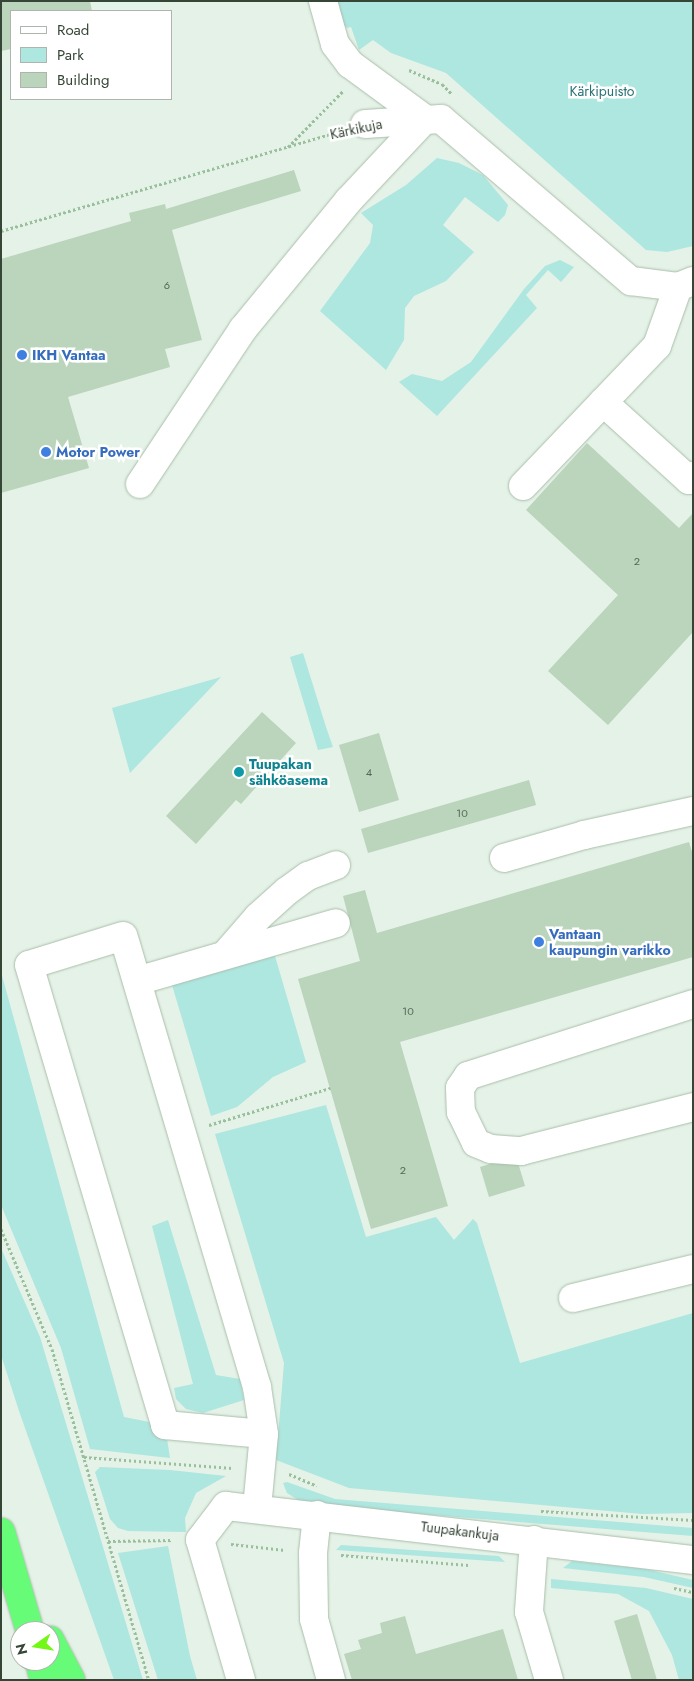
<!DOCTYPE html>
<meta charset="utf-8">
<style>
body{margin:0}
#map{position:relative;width:694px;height:1681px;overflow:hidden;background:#e5f2e7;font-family:Jost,sans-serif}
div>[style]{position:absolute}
.green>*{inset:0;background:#aee6e0}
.building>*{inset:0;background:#bbd4bc}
.path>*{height:3px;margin-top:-1.5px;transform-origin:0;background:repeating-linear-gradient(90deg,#99bf9d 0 2.5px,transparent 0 5px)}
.roads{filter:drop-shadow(0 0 1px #a8beaa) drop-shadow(0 0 1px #a8beaa)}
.minor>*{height:28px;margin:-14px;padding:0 14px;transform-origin:14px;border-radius:14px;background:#fff}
.highway>*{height:28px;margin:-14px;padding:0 14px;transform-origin:14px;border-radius:14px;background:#66fc77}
.dots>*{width:14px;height:14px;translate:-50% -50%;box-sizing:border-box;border:2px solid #fff;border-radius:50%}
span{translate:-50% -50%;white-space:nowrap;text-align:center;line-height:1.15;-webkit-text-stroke:5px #fff;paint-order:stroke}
.number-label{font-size:11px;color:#566958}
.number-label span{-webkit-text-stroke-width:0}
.park-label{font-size:14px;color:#297175}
.street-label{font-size:14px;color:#354536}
.shop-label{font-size:14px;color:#366cbe;font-weight:700}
.left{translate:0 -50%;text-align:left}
.culture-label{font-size:14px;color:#0d838f;font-weight:700}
.frame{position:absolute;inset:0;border:2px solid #354536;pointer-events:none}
.legend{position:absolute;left:10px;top:10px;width:162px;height:90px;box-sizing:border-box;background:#fff;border:1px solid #aeb5af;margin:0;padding:6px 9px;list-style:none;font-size:15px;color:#354536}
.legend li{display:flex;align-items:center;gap:10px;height:25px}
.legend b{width:25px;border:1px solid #aeb5af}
.north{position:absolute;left:10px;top:1621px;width:50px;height:50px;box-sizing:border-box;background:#fff;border:1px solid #aeb5af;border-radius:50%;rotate:257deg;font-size:14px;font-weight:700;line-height:20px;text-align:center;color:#354536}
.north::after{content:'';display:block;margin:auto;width:18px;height:22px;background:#72f717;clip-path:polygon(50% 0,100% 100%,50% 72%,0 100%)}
</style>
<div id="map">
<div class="green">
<div style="clip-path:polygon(335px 1px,693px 1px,693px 246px,667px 252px,646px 250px,446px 73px,391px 53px,373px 40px,359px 50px,351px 27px,347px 28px,339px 20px)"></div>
<div style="clip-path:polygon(437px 158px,459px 163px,483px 175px,508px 205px,505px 215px,498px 222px,465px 197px,443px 225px,474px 252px,446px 281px,414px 296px,405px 308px,404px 340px,386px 370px,320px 311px,370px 243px,373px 225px,361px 213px,406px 185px)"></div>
<div style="clip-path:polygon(560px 260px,574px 267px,561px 282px,548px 270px,526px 295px,537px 308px,437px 416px,399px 382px,412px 374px,442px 381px,471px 362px,524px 289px,545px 266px)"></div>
<div style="clip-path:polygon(303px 653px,326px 727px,333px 747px,318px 750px,290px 657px)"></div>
<div style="clip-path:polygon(221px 677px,130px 773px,112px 708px)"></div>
<div style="clip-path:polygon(275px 956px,306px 1062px,273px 1077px,237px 1107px,211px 1116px,172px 985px)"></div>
<div style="clip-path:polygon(1px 972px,124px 1417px,165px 1425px,170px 1458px,90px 1449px,61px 1348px,1px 1205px)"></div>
<div style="clip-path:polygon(326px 1105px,366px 1237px,436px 1217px,454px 1240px,473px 1219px,477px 1223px,520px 1363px,693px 1313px,693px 1513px,642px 1514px,349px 1488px,276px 1460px,284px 1363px,215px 1134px)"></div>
<div style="clip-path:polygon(168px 1220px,216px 1375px,240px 1379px,244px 1400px,203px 1413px,186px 1409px,176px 1399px,174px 1388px,193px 1384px,152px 1226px)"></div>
<div style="clip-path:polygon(1px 1248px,40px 1337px,143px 1680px,114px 1680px,19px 1411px,1px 1355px)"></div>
<div style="clip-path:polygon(100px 1467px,170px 1470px,226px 1476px,196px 1493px,185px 1518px,186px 1532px,128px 1531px,118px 1528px,110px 1519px,95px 1472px)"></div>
<div style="clip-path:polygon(287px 1482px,335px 1499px,693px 1528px,693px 1536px,306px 1505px,287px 1493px,283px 1483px)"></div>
<div style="clip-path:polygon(341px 1545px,499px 1556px,505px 1562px,336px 1550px)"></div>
<div style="clip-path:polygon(168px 1546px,190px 1656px,197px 1680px,158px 1680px,118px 1553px)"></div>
<div style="clip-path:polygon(572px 1561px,646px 1569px,693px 1580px,693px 1588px,644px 1577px,563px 1568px)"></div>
<div style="clip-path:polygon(551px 1579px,646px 1588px,693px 1599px,693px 1680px,679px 1680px,672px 1655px,649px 1611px,618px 1594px,551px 1588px)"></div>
</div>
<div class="building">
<div style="clip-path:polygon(1px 1px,90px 1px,92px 11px,11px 11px,11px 49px,1px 51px)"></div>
<div style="clip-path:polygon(294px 170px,301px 191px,172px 230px,202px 340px,165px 349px,170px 367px,68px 397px,89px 468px,1px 493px,1px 259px,131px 221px,129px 213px,165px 204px,166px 209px)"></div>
<div style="clip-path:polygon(587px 443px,679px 528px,693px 513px,693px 632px,608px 725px,548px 671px,618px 595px,526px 510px)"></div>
<div style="clip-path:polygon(262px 712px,296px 743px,241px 804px,236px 800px,196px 844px,166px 816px)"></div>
<div style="clip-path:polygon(379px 733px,399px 800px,359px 812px,339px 745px)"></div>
<div style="clip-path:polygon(529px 780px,536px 805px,368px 853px,361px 829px)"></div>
<div style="clip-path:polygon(689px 842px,693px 855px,693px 957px,400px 1042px,448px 1206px,371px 1229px,298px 979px,360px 961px,343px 896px,365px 890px,377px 933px)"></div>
<div style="clip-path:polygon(516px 1156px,525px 1186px,489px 1197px,480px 1167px)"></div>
<div style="clip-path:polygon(637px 1614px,657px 1680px,632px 1680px,614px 1621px)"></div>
<div style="clip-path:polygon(405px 1616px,416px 1654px,503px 1629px,518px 1680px,352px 1680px,344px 1654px,361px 1649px,358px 1640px,382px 1633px,380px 1623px)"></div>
</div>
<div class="path">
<div style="left:409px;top:70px;width:36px;rotate:23deg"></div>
<div style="left:442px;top:84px;width:13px;rotate:45deg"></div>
<div style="left:288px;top:147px;width:78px;rotate:-45.5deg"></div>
<div style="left:1px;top:231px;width:351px;rotate:-16.4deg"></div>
<div style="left:209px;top:1125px;width:127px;rotate:-17deg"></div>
<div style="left:1px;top:1229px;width:130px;rotate:67deg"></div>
<div style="left:52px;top:1349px;width:345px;rotate:73.7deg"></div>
<div style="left:84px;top:1457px;width:149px;rotate:4.2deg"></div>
<div style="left:289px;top:1474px;width:30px;rotate:23deg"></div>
<div style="left:541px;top:1511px;width:152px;rotate:3.4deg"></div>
<div style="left:108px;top:1541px;width:65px;rotate:-0.9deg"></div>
<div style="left:231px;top:1544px;width:54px;rotate:6.3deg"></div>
<div style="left:341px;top:1555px;width:128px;rotate:4.5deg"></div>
<div style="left:674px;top:1588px;width:19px;rotate:12deg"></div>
</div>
<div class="roads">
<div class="minor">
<div style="left:365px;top:124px;width:76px;rotate:-3.8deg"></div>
<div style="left:441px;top:119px;width:250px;rotate:40.5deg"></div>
<div style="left:631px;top:281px;width:47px;rotate:7.3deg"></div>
<div style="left:678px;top:287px;width:16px;rotate:-22deg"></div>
<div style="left:603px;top:402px;width:116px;rotate:42.2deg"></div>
<div style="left:689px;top:480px;width:6px;rotate:-45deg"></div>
<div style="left:140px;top:484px;width:186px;rotate:-56.4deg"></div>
<div style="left:243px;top:329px;width:166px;rotate:-50.6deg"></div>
<div style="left:348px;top:201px;width:112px;rotate:-46.8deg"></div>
<div style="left:425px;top:119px;width:93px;rotate:-143.7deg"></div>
<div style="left:350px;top:64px;width:25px;rotate:-127deg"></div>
<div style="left:335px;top:44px;width:45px;rotate:-105.6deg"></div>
<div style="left:523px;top:486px;width:194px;rotate:-46.3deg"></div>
<div style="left:657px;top:346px;width:63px;rotate:-70.4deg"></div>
<div style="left:504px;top:858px;width:83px;rotate:-16deg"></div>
<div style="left:584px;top:835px;width:112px;rotate:-12.4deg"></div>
<div style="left:225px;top:955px;width:50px;rotate:-49deg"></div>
<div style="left:258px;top:917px;width:39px;rotate:-42deg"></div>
<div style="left:287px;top:891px;width:26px;rotate:-36deg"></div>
<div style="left:308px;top:876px;width:30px;rotate:-21deg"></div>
<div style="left:137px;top:981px;width:207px;rotate:-16.2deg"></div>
<div style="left:693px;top:1004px;width:236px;rotate:162.3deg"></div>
<div style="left:468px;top:1076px;width:14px;rotate:124deg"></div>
<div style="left:460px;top:1088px;width:24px;rotate:88deg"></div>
<div style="left:461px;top:1112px;width:34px;rotate:64deg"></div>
<div style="left:476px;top:1143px;width:16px;rotate:22deg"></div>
<div style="left:491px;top:1149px;width:30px;rotate:4deg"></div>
<div style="left:521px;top:1151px;width:178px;rotate:-14.3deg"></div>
<div style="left:573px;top:1298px;width:123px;rotate:-13.6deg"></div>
<div style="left:257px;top:1508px;width:74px;rotate:-84.6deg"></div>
<div style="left:264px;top:1434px;width:48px;rotate:-98.5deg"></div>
<div style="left:257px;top:1387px;width:470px;rotate:-106.5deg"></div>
<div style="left:123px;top:936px;width:98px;rotate:162.9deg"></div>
<div style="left:29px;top:965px;width:480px;rotate:73.5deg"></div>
<div style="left:165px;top:1425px;width:99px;rotate:5.2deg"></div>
<div style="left:317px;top:1515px;width:38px;rotate:96deg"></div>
<div style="left:313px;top:1553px;width:66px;rotate:89.1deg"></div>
<div style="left:314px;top:1619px;width:63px;rotate:74.4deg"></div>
<div style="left:534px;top:1540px;width:72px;rotate:94deg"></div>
<div style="left:529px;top:1612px;width:71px;rotate:73.6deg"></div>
<div style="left:241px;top:1680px;width:146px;rotate:-106.3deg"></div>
<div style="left:200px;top:1540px;width:43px;rotate:-52.6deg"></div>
<div style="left:226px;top:1506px;width:470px;rotate:6.6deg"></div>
</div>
<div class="highway">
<div style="left:1px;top:1532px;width:103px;rotate:73.7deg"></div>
<div style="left:50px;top:1640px;width:45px;rotate:62.3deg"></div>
<div style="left:39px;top:1661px;width:20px;rotate:75deg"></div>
</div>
</div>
<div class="dots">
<div style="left:22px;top:355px;background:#3f7fe0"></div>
<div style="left:46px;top:452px;background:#3f7fe0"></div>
<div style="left:239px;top:772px;background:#0f9aa8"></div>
<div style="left:539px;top:942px;background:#3f7fe0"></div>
</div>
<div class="number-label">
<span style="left:167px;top:285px">6</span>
<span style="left:637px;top:561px">2</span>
<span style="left:369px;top:772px">4</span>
<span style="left:462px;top:813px">10</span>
<span style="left:408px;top:1011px">10</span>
<span style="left:403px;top:1170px">2</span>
</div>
<div class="park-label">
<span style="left:602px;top:91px">Kärkipuisto</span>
</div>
<div class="street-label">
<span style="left:356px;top:129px;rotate:-12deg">Kärkikuja</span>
<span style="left:460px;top:1531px;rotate:7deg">Tuupakankuja</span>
</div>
<div class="shop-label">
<span class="left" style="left:32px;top:355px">IKH Vantaa</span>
<span class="left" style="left:56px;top:452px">Motor Power</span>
<span class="left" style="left:549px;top:942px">Vantaan<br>kaupungin varikko</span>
</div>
<div class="culture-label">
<span class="left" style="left:249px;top:772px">Tuupakan<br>sähköasema</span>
</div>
<div class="frame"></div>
<ul class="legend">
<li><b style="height:6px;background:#fff"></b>Road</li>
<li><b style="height:14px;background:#aee6e0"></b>Park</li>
<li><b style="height:14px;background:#bbd4bc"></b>Building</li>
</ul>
<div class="north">N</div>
</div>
